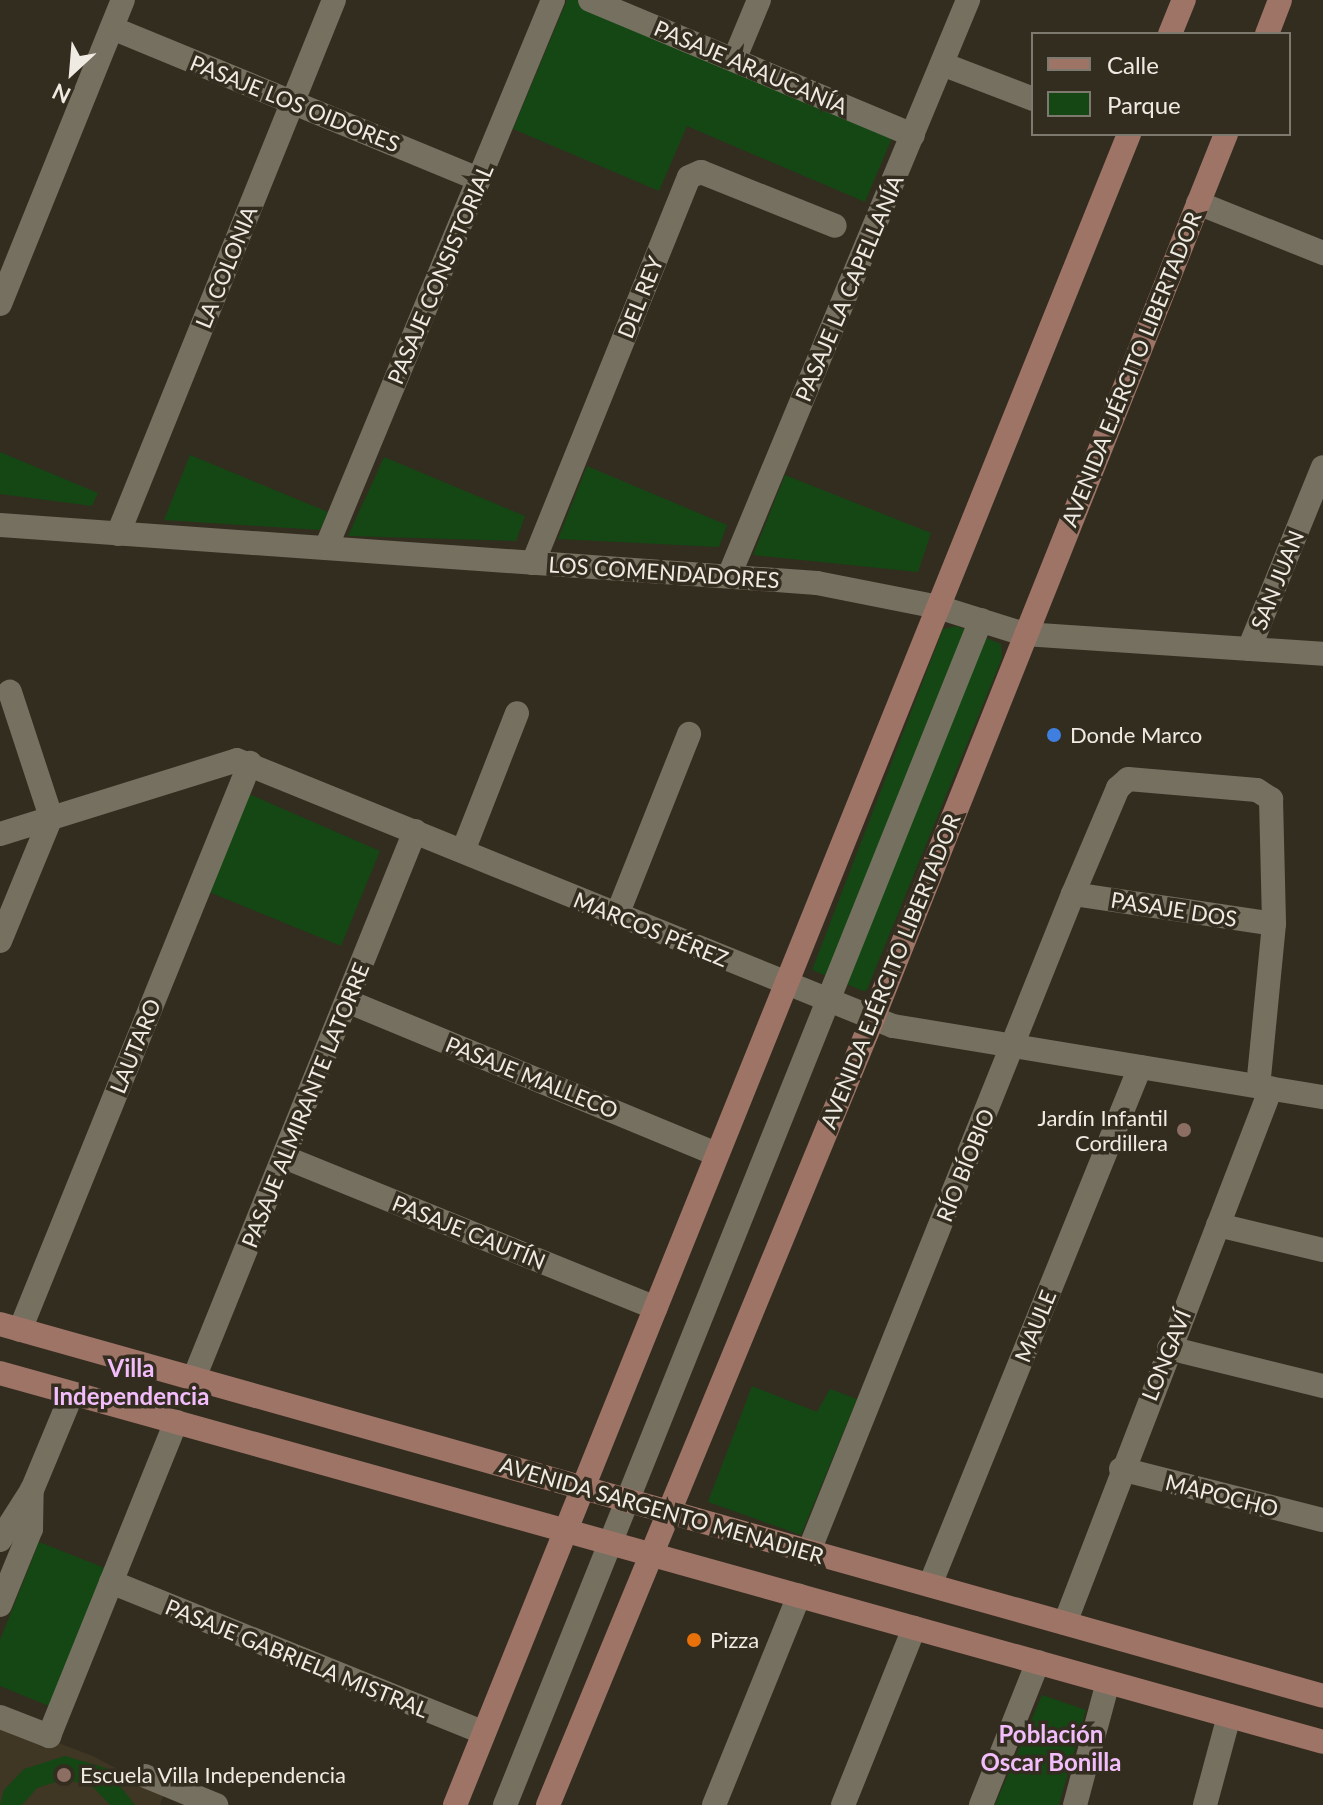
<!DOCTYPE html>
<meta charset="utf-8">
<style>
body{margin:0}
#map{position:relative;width:1323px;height:1805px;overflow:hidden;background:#332d20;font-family:Lato,sans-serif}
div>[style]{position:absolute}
.built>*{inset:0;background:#3f3623}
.green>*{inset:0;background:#144713}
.street>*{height:24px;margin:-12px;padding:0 12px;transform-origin:12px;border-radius:12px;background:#767061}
.secondary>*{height:24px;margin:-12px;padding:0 12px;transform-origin:12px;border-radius:12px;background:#9e7467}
.dots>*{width:22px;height:22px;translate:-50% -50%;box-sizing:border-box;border:4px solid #332d20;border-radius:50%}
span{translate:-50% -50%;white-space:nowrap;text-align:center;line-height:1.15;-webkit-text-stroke:7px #332d20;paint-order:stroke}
.street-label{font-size:22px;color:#efebe3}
.poi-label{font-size:22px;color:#efebe3}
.left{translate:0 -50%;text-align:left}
.right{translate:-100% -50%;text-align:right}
.neighbourhood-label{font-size:24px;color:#f2bdfb;font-weight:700}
.legend{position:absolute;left:1031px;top:32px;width:260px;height:104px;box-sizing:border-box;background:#332d20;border:2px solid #7e796e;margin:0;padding:10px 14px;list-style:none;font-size:24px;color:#efebe3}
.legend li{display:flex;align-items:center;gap:16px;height:40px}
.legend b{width:40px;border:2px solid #7e796e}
.north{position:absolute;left:32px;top:32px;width:80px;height:80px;-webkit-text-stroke:6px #332d20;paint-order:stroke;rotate:206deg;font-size:22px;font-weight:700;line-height:32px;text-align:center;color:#efebe3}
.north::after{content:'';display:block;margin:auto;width:28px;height:36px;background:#efebe3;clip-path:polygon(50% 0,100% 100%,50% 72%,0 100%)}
</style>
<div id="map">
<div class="built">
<div style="clip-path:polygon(0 1721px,93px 1756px,164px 1794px,160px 1805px,0 1805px)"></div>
</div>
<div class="green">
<div style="clip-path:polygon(567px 0,582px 0,894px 133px,865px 202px,687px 126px,659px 191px,513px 129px)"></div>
<div style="clip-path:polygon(0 452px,98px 493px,92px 506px,0 494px)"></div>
<div style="clip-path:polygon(190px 455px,328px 512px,320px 530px,164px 520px)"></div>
<div style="clip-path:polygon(384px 457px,525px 516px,516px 541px,348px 536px)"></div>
<div style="clip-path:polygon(587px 466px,727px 525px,719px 547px,558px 539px)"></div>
<div style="clip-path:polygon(785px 475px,931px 533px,918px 572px,753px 555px)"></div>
<div style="clip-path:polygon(956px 626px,1001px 644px,1002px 658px,866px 992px,812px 970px,943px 629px)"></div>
<div style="clip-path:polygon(249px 794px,380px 851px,341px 946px,209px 892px)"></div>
<div style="clip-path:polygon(752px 1386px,817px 1412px,830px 1389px,857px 1399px,801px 1535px,708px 1502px)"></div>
<div style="clip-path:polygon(39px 1542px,105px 1568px,49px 1706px,0 1686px,0 1640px)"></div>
<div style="clip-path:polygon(1042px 1695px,1086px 1710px,1059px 1805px,995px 1805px)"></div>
<div style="clip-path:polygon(65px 1756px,106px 1768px,135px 1805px,110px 1805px,93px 1787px,65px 1779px,37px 1788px,22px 1805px,0 1805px,4px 1790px,24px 1769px)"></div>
</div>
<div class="street">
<div style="left:590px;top:0;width:350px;rotate:22.7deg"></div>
<div style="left:112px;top:28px;width:397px;rotate:22.4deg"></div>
<div style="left:734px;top:60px;width:65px;rotate:-67.4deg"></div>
<div style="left:942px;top:64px;width:97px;rotate:21deg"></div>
<div style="left:1198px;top:203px;width:135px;rotate:21.8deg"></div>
<div style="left:0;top:304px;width:328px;rotate:-68deg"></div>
<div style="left:0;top:525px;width:819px;rotate:4.06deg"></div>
<div style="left:817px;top:583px;width:123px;rotate:11.2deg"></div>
<div style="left:938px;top:607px;width:90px;rotate:17.4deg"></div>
<div style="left:1024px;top:634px;width:300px;rotate:3.8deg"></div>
<div style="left:118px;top:534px;width:576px;rotate:-67.98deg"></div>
<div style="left:326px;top:548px;width:593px;rotate:-67.5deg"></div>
<div style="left:533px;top:563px;width:416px;rotate:-68deg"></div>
<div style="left:689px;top:177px;width:13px;rotate:-23deg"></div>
<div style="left:701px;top:172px;width:144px;rotate:21.9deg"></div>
<div style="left:729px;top:576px;width:624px;rotate:-67.46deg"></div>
<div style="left:1249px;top:649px;width:196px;rotate:-67.9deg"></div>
<div style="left:0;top:834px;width:248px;rotate:-17.3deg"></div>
<div style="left:237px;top:760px;width:708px;rotate:22.07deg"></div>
<div style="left:893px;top:1026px;width:436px;rotate:9.4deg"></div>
<div style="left:463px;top:851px;width:148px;rotate:-68.6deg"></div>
<div style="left:1073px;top:894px;width:203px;rotate:8.5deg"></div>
<div style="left:617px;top:915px;width:195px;rotate:-68.3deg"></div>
<div style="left:0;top:941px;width:134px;rotate:-67.6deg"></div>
<div style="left:51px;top:817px;width:132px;rotate:-108.2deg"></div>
<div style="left:347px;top:1001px;width:400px;rotate:22.5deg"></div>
<div style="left:284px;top:1157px;width:401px;rotate:22.1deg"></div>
<div style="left:1218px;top:1225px;width:108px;rotate:13.4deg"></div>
<div style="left:20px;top:1330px;width:612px;rotate:-67.92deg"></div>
<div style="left:1169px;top:1348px;width:159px;rotate:13.9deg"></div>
<div style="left:194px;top:1378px;width:590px;rotate:-68deg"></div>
<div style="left:1121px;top:1469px;width:208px;rotate:14.2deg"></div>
<div style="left:0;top:1540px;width:59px;rotate:-57.4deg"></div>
<div style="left:32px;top:1490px;width:104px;rotate:-67.4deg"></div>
<div style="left:809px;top:1551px;width:708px;rotate:-68.11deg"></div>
<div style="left:1073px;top:894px;width:115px;rotate:-67deg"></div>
<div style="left:1118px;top:788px;width:13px;rotate:-42deg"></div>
<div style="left:1128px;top:779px;width:129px;rotate:4.9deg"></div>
<div style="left:1257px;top:790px;width:17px;rotate:33deg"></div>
<div style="left:1271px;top:799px;width:125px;rotate:88.6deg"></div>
<div style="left:1274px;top:924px;width:163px;rotate:95.6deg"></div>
<div style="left:111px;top:1582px;width:402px;rotate:22deg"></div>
<div style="left:930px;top:1585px;width:559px;rotate:-67.93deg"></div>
<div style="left:0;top:1605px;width:82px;rotate:-67.8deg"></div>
<div style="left:31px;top:1529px;width:39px;rotate:-89deg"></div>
<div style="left:1065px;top:1623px;width:573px;rotate:-68.94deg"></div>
<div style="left:0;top:1717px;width:53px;rotate:21.2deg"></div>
<div style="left:49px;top:1736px;width:339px;rotate:-68deg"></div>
<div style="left:145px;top:1776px;width:77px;rotate:22.2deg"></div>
<div style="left:505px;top:1805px;width:1277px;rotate:-68.12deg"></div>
<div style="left:714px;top:1805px;width:226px;rotate:-67.9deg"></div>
<div style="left:843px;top:1805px;width:191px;rotate:-68.1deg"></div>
<div style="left:981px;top:1805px;width:154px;rotate:-68.3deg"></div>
<div style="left:1075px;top:1805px;width:127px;rotate:-75deg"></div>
<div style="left:1205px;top:1805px;width:92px;rotate:-74.9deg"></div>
</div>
<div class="secondary">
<div style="left:1170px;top:34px;width:37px;rotate:-68deg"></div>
<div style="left:1267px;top:34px;width:36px;rotate:-69deg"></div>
<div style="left:0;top:1324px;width:1374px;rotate:15.7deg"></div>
<div style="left:0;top:1373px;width:1373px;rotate:15.58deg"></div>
<div style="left:455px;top:1805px;width:1802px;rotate:-68.03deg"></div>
<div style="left:548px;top:1805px;width:851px;rotate:-67.56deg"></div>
<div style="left:873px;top:1018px;width:952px;rotate:-68.23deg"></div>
</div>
<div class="dots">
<div style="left:1054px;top:735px;background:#3f7fe0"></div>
<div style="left:1184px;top:1130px;background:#8d6e63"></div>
<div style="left:694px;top:1640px;background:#e8710a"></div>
<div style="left:64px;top:1775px;background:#8d6e63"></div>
</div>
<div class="street-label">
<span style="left:751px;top:67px;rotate:23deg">PASAJE ARAUCANÍA</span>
<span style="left:295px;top:103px;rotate:22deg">PASAJE LOS OIDORES</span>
<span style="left:226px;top:267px;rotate:-68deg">LA COLONIA</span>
<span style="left:440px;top:274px;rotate:-67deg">PASAJE CONSISTORIAL</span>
<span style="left:849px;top:288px;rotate:-67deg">PASAJE LA CAPELLANÍA</span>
<span style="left:640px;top:297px;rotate:-68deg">DEL REY</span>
<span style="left:1131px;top:369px;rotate:-68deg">AVENIDA EJÉRCITO LIBERTADOR</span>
<span style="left:664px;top:572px;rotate:4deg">LOS COMENDADORES</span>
<span style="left:1277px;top:580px;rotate:-68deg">SAN JUAN</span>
<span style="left:1174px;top:909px;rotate:9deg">PASAJE DOS</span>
<span style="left:651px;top:929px;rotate:22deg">MARCOS PÉREZ</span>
<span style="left:890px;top:971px;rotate:-68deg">AVENIDA EJÉRCITO LIBERTADOR</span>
<span style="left:135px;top:1046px;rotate:-68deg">LAUTARO</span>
<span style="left:532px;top:1077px;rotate:22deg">PASAJE MALLECO</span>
<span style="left:305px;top:1105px;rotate:-68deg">PASAJE ALMIRANTE LATORRE</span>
<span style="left:965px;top:1165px;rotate:-68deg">RÍO BÍOBIO</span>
<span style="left:469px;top:1232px;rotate:22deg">PASAJE CAUTÍN</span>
<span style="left:1035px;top:1326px;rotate:-68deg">MAULE</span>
<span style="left:1166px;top:1355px;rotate:-68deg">LONGAVÍ</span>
<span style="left:1222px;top:1495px;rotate:14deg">MAPOCHO</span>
<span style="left:662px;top:1510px;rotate:16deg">AVENIDA SARGENTO MENADIER</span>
<span style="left:297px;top:1658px;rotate:22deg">PASAJE GABRIELA MISTRAL</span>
</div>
<div class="poi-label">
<span class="left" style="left:1070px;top:735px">Donde Marco</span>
<span class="right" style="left:1168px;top:1130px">Jardín Infantil<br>Cordillera</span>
<span class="left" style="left:710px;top:1640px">Pizza</span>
<span class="left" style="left:80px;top:1775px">Escuela Villa Independencia</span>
</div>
<div class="neighbourhood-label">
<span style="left:131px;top:1382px">Villa<br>Independencia</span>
<span style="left:1051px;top:1748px">Población<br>Oscar Bonilla</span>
</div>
<ul class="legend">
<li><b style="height:10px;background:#9e7467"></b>Calle</li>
<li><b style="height:22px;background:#144713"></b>Parque</li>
</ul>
<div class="north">N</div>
</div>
